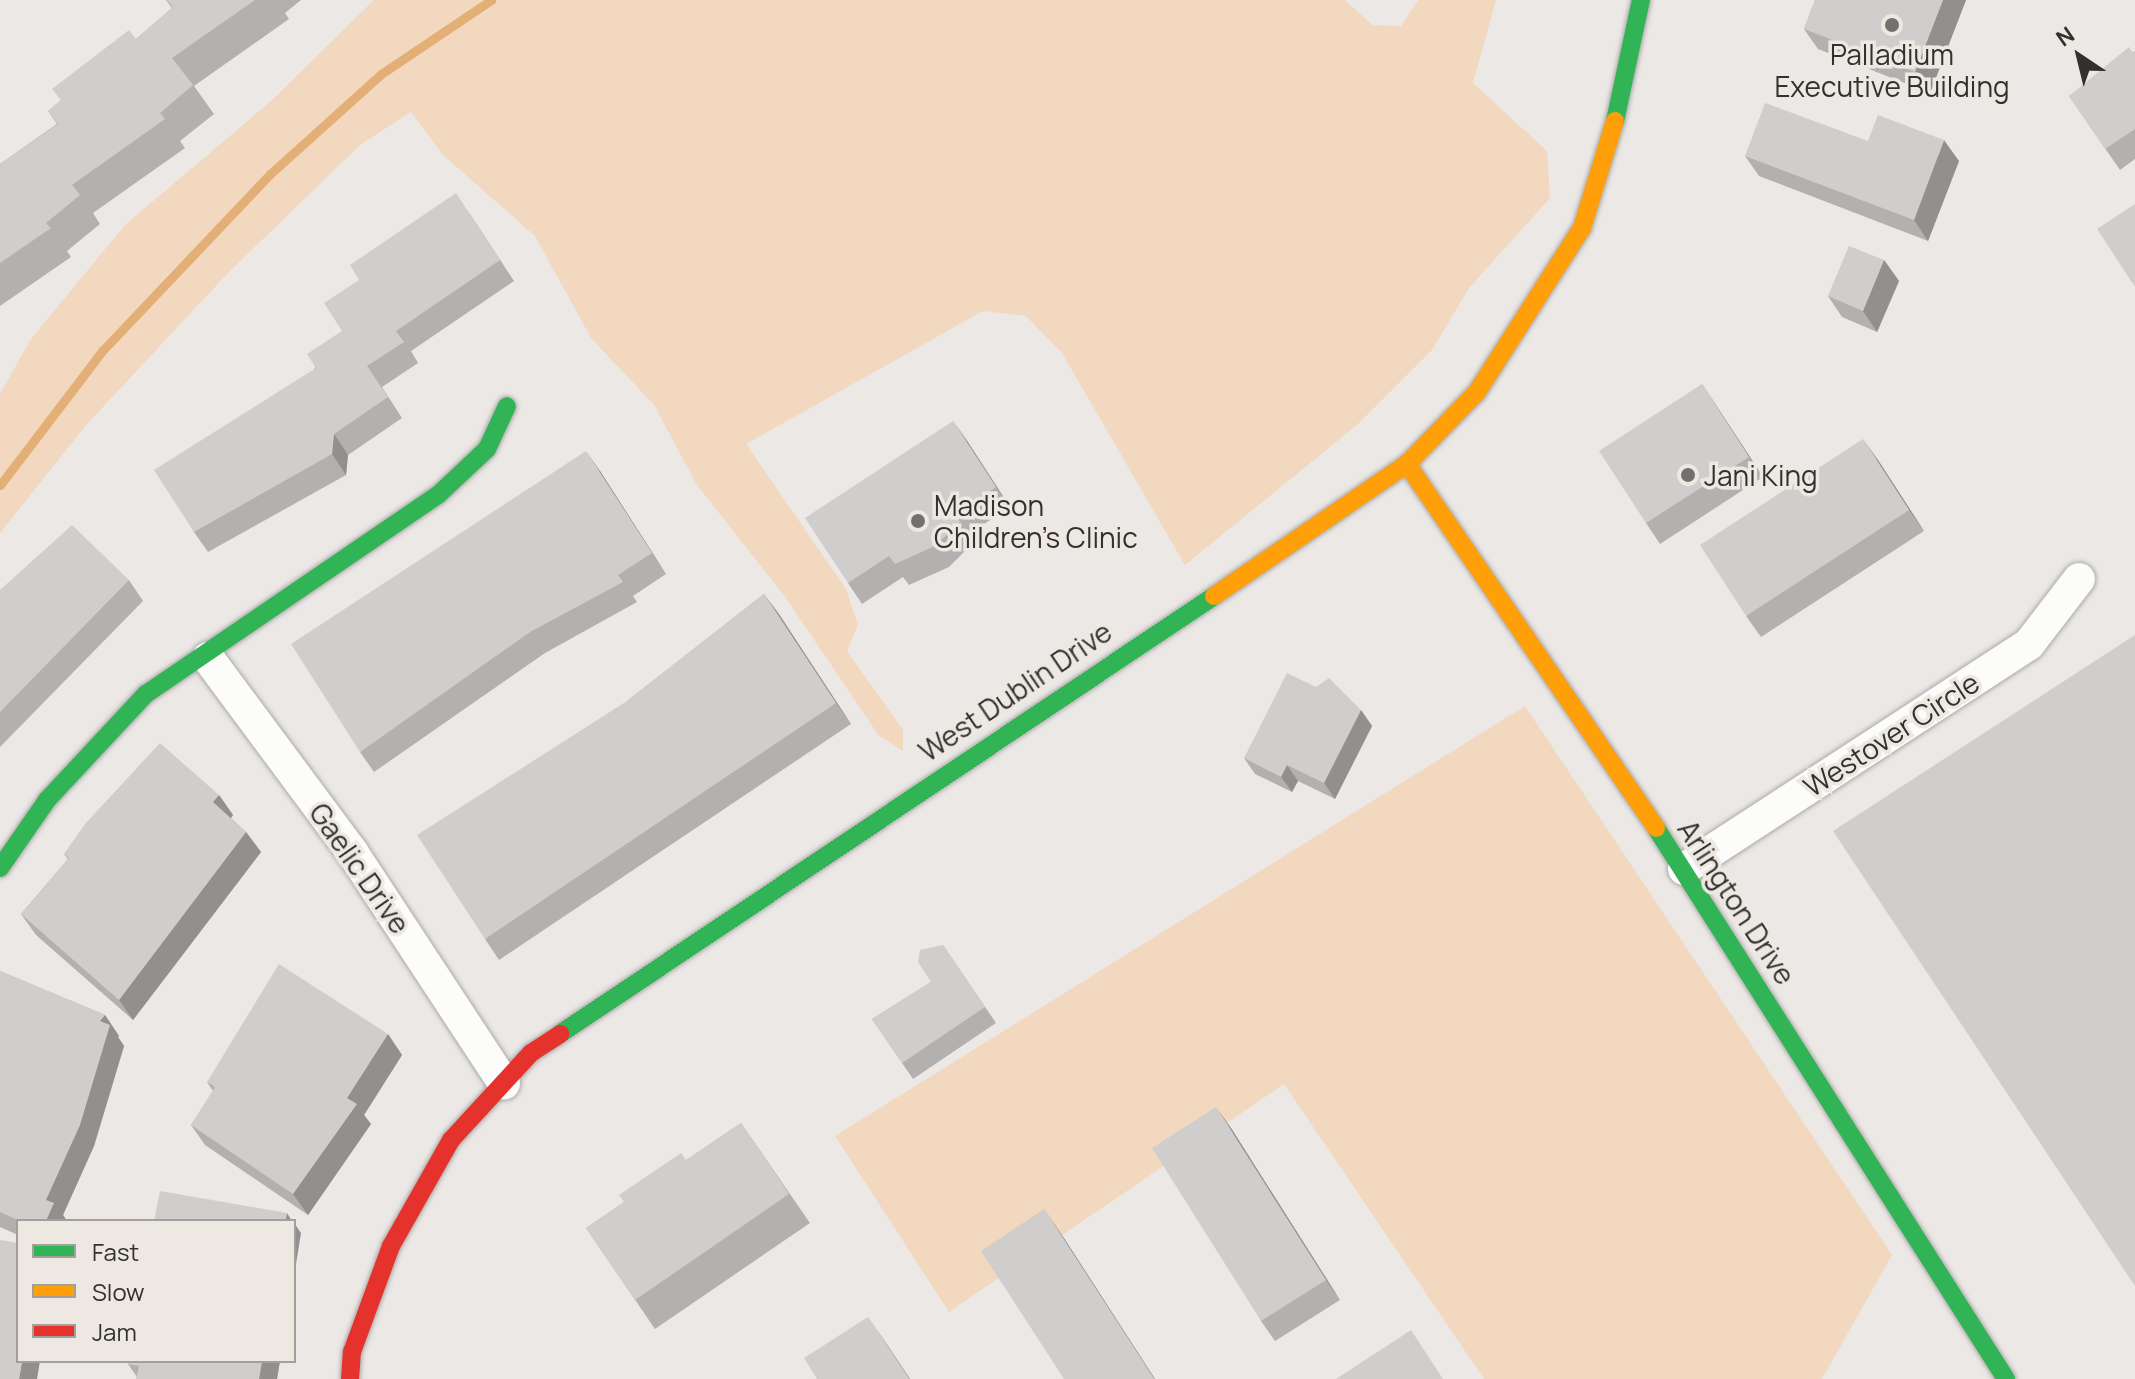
<!DOCTYPE html>
<style>
body{margin:0}
#map{position:relative;width:2135px;height:1379px;overflow:hidden;background:#ebe8e6;font-family:Manrope,sans-serif}
div>[style]{position:absolute}
.green>*{inset:0;background:#f2d8bf}
.stream>*{height:9px;margin:-4.5px;padding:0 4.5px;transform-origin:4.5px;border-radius:4.5px;background:#e3af77}
.roads{filter:drop-shadow(0 0 2px #acaaa8) drop-shadow(0 0 2px #acaaa8)}
.street>*{height:32px;margin:-16px;padding:0 16px;transform-origin:16px;border-radius:16px;background:#fcfcfb}
.fast>*{height:18px;margin:-9px;padding:0 9px;transform-origin:9px;border-radius:9px;background:#30b455}
.slow>*{height:18px;margin:-9px;padding:0 9px;transform-origin:9px;border-radius:9px;background:#ff9f0a}
.jam>*{height:18px;margin:-9px;padding:0 9px;transform-origin:9px;border-radius:9px;background:#e5322d}
.wall>*{inset:0;background:#b3b1af}
.shaded-wall>*{inset:0;background:#92908f}
.building>*{inset:0;background:#d0cecc}
.dots>*{width:22px;height:22px;translate:-50% -50%;box-sizing:border-box;border:4px solid #eee8e3;border-radius:50%}
span{translate:-50% -50%;white-space:nowrap;text-align:center;line-height:1.15;-webkit-text-stroke:7px #eee8e3;paint-order:stroke}
.poi-label{font-size:28px;color:#33312f}
.left{translate:0 -50%;text-align:left}
.street-label{font-size:28px;color:#33312f}
.legend{position:absolute;left:16px;top:1219px;width:280px;height:144px;box-sizing:border-box;background:#eee8e3;border:2px solid #a39f9b;margin:0;padding:10px 14px;list-style:none;font-size:24px;color:#33312f}
.legend li{display:flex;align-items:center;gap:16px;height:40px}
.legend b{width:40px;border:2px solid #a39f9b}
.north{position:absolute;left:2039px;top:16px;width:80px;height:80px;-webkit-text-stroke:6px #eee8e3;paint-order:stroke;rotate:325deg;font-size:22px;font-weight:700;line-height:32px;text-align:center;color:#33312f}
.north::after{content:'';display:block;margin:auto;width:28px;height:36px;background:#33312f;clip-path:polygon(50% 0,100% 100%,50% 72%,0 100%)}
</style>
<div id="map">
<div class="green">
<div style="clip-path:polygon(374px 0,1345px 0,1372px 25px,1401px 26px,1418px 0,1496px 0,1473px 83px,1547px 151px,1550px 198px,1469px 288px,1432px 350px,1357px 425px,1185px 565px,1062px 353px,1026px 316px,983px 311px,746px 444px,846px 589px,858px 625px,847px 651px,903px 730px,903px 751px,879px 736px,786px 598px,697px 485px,654px 405px,591px 338px,535px 236px,443px 155px,411px 112px,360px 145px,227px 274px,87px 424px,0 533px,0 394px,31px 339px,125px 225px,271px 101px)"></div>
<div style="clip-path:polygon(1525px 706px,1892px 1255px,1822px 1379px,1484px 1379px,1284px 1084px,949px 1312px,835px 1136px)"></div>
</div>
<div class="stream">
<div style="left:0;top:485px;width:170px;rotate:-52.7deg"></div>
<div style="left:103px;top:350px;width:243px;rotate:-46.5deg"></div>
<div style="left:270px;top:174px;width:149px;rotate:-42deg"></div>
<div style="left:381px;top:74px;width:133px;rotate:-33.9deg"></div>
</div>
<div class="roads">
<div class="street">
<div style="left:208px;top:658px;width:242px;rotate:53.4deg"></div>
<div style="left:352px;top:852px;width:277px;rotate:56.7deg"></div>
<div style="left:1684px;top:869px;width:412px;rotate:-33.1deg"></div>
<div style="left:2029px;top:644px;width:82px;rotate:-52.4deg"></div>
</div>
<div class="fast">
<div style="left:1615px;top:121px;width:124px;rotate:-77.9deg"></div>
<div style="left:1656px;top:828px;width:653px;rotate:57.58deg"></div>
<div style="left:0;top:868px;width:83px;rotate:-55.3deg"></div>
<div style="left:47px;top:800px;width:145px;rotate:-47deg"></div>
<div style="left:146px;top:694px;width:353px;rotate:-34.3deg"></div>
<div style="left:438px;top:495px;width:67px;rotate:-43.2deg"></div>
<div style="left:487px;top:449px;width:47px;rotate:-65.1deg"></div>
<div style="left:560px;top:1034px;width:787px;rotate:-33.81deg"></div>
</div>
<div class="slow">
<div style="left:1407px;top:464px;width:441px;rotate:55.6deg"></div>
<div style="left:1214px;top:596px;width:234px;rotate:-34.4deg"></div>
<div style="left:1407px;top:464px;width:100px;rotate:-45.8deg"></div>
<div style="left:1477px;top:392px;width:195px;rotate:-57.4deg"></div>
<div style="left:1582px;top:228px;width:112px;rotate:-72.9deg"></div>
</div>
<div class="jam">
<div style="left:350px;top:1379px;width:27px;rotate:-86deg"></div>
<div style="left:352px;top:1352px;width:113px;rotate:-69.8deg"></div>
<div style="left:391px;top:1246px;width:122px;rotate:-60.5deg"></div>
<div style="left:451px;top:1140px;width:118px;rotate:-47.4deg"></div>
<div style="left:531px;top:1053px;width:35px;rotate:-33deg"></div>
</div>
</div>
<div class="wall">
<div style="clip-path:polygon(166px 0,301px 0,285px 13px,289px 19px,194px 86px,214px 114px,180px 141px,185px 148px,93px 213px,100px 224px,67px 251px,71px 257px,0 306px,0 164px,57px 124px,48px 111px,136px 39px,172px 8px)"></div>
<div style="clip-path:polygon(1815px 0,1966px 0,1930px 93px,1818px 49px,1804px 29px)"></div>
<div style="clip-path:polygon(2135px 51px,2135px 159px,2120px 170px,2069px 96px)"></div>
<div style="clip-path:polygon(1868px 141px,1959px 161px,1928px 241px,1759px 176px,1745px 156px)"></div>
<div style="clip-path:polygon(470px 214px,514px 281px,411px 351px,418px 363px,382px 387px,402px 418px,348px 455px,346px 475px,208px 552px,194px 532px,342px 331px)"></div>
<div style="clip-path:polygon(1884px 260px,1899px 281px,1877px 332px,1842px 317px,1828px 296px)"></div>
<div style="clip-path:polygon(1702px 384px,1763px 477px,1660px 544px,1646px 523px)"></div>
<div style="clip-path:polygon(953px 421px,1010px 507px,969px 534px,974px 542px,949px 567px,909px 585px,903px 577px,862px 604px,848px 583px)"></div>
<div style="clip-path:polygon(1878px 460px,1924px 531px,1761px 637px,1746px 616px)"></div>
<div style="clip-path:polygon(600px 471px,666px 574px,633px 596px,637px 602px,545px 653px,374px 772px,360px 752px)"></div>
<div style="clip-path:polygon(129px 580px,143px 601px,0 747px,0 590px)"></div>
<div style="clip-path:polygon(764px 594px,851px 724px,499px 960px,485px 939px,627px 701px)"></div>
<div style="clip-path:polygon(1361px 710px,1372px 726px,1335px 799px,1298px 781px,1292px 792px,1255px 774px,1244px 758px)"></div>
<div style="clip-path:polygon(219px 795px,233px 815px,231px 818px,246px 832px,261px 852px,133px 1020px,36px 935px,21px 914px,68px 859px,64px 854px)"></div>
<div style="clip-path:polygon(943px 945px,996px 1023px,913px 1079px,872px 1019px,931px 982px)"></div>
<div style="clip-path:polygon(0 971px,105px 1015px,119px 1036px,118px 1037px,124px 1046px,94px 1146px,63px 1215px,67px 1221px,18px 1221px,18px 1235px,0 1227px)"></div>
<div style="clip-path:polygon(388px 1034px,402px 1055px,364px 1115px,371px 1124px,308px 1215px,205px 1145px,191px 1125px,213px 1091px,207px 1082px)"></div>
<div style="clip-path:polygon(741px 1123px,810px 1223px,655px 1329px,586px 1228px)"></div>
<div style="clip-path:polygon(1231px 1128px,1340px 1300px,1275px 1341px,1261px 1321px)"></div>
<div style="clip-path:polygon(128px 1361px,280px 1361px,277px 1379px,136px 1379px,137px 1377px,128px 1364px)"></div>
</div>
<div class="shaded-wall">
<div style="clip-path:polygon(1943px 0,1966px 0,1930px 93px,1915px 72px)"></div>
<div style="clip-path:polygon(1944px 140px,1959px 161px,1928px 241px,1914px 220px)"></div>
<div style="clip-path:polygon(1884px 260px,1899px 281px,1877px 332px,1863px 311px)"></div>
<div style="clip-path:polygon(1702px 384px,1716px 405px,1763px 477px,1749px 457px)"></div>
<div style="clip-path:polygon(953px 421px,968px 442px,1010px 507px,996px 487px)"></div>
<div style="clip-path:polygon(334px 434px,348px 455px,346px 475px,332px 454px)"></div>
<div style="clip-path:polygon(1863px 439px,1878px 460px,1924px 531px,1909px 510px)"></div>
<div style="clip-path:polygon(586px 451px,600px 471px,666px 574px,652px 553px)"></div>
<div style="clip-path:polygon(764px 594px,779px 614px,851px 724px,836px 703px)"></div>
<div style="clip-path:polygon(1361px 710px,1372px 726px,1335px 799px,1324px 783px)"></div>
<div style="clip-path:polygon(1287px 765px,1298px 781px,1292px 792px,1281px 777px)"></div>
<div style="clip-path:polygon(219px 795px,233px 815px,227px 823px,213px 802px)"></div>
<div style="clip-path:polygon(246px 832px,261px 852px,133px 1020px,119px 1000px)"></div>
<div style="clip-path:polygon(105px 1015px,119px 1036px,118px 1037px,124px 1046px,94px 1146px,63px 1215px,67px 1221px,46px 1221px,46px 1200px,100px 1021px)"></div>
<div style="clip-path:polygon(388px 1034px,402px 1055px,364px 1115px,371px 1124px,308px 1215px,293px 1194px,347px 1098px)"></div>
<div style="clip-path:polygon(1216px 1107px,1231px 1128px,1340px 1300px,1326px 1280px)"></div>
<div style="clip-path:polygon(1044px 1209px,1064px 1238px,1155px 1379px,1154px 1379px)"></div>
<div style="clip-path:polygon(287px 1213px,292px 1221px,285px 1221px)"></div>
<div style="clip-path:polygon(294px 1223px,301px 1233px,294px 1276px)"></div>
<div style="clip-path:polygon(868px 1317px,888px 1346px,910px 1379px,909px 1379px)"></div>
<div style="clip-path:polygon(22px 1361px,40px 1361px,37px 1379px,19px 1379px)"></div>
<div style="clip-path:polygon(262px 1361px,280px 1361px,277px 1379px,259px 1379px)"></div>
</div>
<div class="building">
<div style="clip-path:polygon(167px 0,255px 0,172px 58px,193px 85px,160px 113px,165px 119px,72px 185px,80px 195px,46px 223px,51px 228px,0 263px,0 164px,58px 124px,48px 111px,61px 100px,52px 89px,129px 30px,136px 39px,173px 7px)"></div>
<div style="clip-path:polygon(1815px 0,1943px 0,1915px 72px,1804px 29px)"></div>
<div style="clip-path:polygon(2129px 47px,2133px 53px,2135px 51px,2135px 129px,2105px 149px,2069px 96px)"></div>
<div style="clip-path:polygon(1765px 103px,1868px 141px,1878px 115px,1944px 140px,1914px 220px,1745px 156px)"></div>
<div style="clip-path:polygon(456px 193px,500px 260px,396px 331px,404px 342px,367px 366px,388px 397px,334px 434px,332px 454px,194px 532px,154px 470px,316px 368px,307px 354px,342px 331px,324px 303px,359px 280px,350px 265px)"></div>
<div style="clip-path:polygon(2135px 204px,2135px 287px,2097px 229px)"></div>
<div style="clip-path:polygon(1849px 246px,1884px 260px,1863px 311px,1828px 296px)"></div>
<div style="clip-path:polygon(1702px 384px,1749px 457px,1646px 523px,1599px 451px)"></div>
<div style="clip-path:polygon(953px 421px,996px 487px,955px 513px,960px 522px,935px 546px,895px 564px,889px 556px,848px 583px,805px 518px)"></div>
<div style="clip-path:polygon(1863px 439px,1909px 510px,1746px 616px,1700px 545px)"></div>
<div style="clip-path:polygon(586px 451px,652px 553px,618px 575px,623px 582px,530px 632px,360px 752px,291px 644px)"></div>
<div style="clip-path:polygon(72px 525px,129px 580px,0 712px,0 590px)"></div>
<div style="clip-path:polygon(764px 594px,836px 703px,485px 939px,417px 835px,627px 701px)"></div>
<div style="clip-path:polygon(2135px 635px,2135px 1286px,1833px 831px)"></div>
<div style="clip-path:polygon(1287px 673px,1316px 687px,1329px 678px,1361px 710px,1324px 783px,1287px 765px,1281px 777px,1244px 758px)"></div>
<div style="clip-path:polygon(160px 743px,219px 795px,213px 802px,246px 832px,119px 1000px,21px 914px,69px 858px,64px 854px,85px 824px)"></div>
<div style="clip-path:polygon(943px 945px,985px 1007px,902px 1063px,872px 1019px,931px 982px,918px 962px,920px 950px)"></div>
<div style="clip-path:polygon(279px 964px,388px 1034px,347px 1098px,357px 1104px,293px 1194px,191px 1125px,215px 1087px,207px 1082px)"></div>
<div style="clip-path:polygon(0 971px,105px 1015px,100px 1021px,110px 1025px,80px 1125px,46px 1200px,54px 1203px,46px 1221px,20px 1221px,0 1212px)"></div>
<div style="clip-path:polygon(1216px 1107px,1326px 1280px,1261px 1321px,1152px 1148px)"></div>
<div style="clip-path:polygon(741px 1123px,789px 1194px,635px 1300px,586px 1228px,624px 1202px,619px 1195px,681px 1153px,686px 1160px)"></div>
<div style="clip-path:polygon(160px 1191px,287px 1213px,285px 1221px,154px 1221px)"></div>
<div style="clip-path:polygon(1044px 1209px,1154px 1379px,1064px 1379px,981px 1251px)"></div>
<div style="clip-path:polygon(0 1240px,18px 1243px,18px 1361px,22px 1361px,19px 1379px,0 1379px)"></div>
<div style="clip-path:polygon(868px 1317px,909px 1379px,817px 1379px,804px 1358px)"></div>
<div style="clip-path:polygon(1411px 1330px,1443px 1379px,1336px 1379px)"></div>
<div style="clip-path:polygon(128px 1361px,262px 1361px,259px 1379px,136px 1379px,139px 1366px,128px 1364px)"></div>
</div>
<div class="dots">
<div style="left:1892px;top:25px;background:#73716f"></div>
<div style="left:1688px;top:475px;background:#73716f"></div>
<div style="left:918px;top:521px;background:#73716f"></div>
</div>
<div class="poi-label">
<span style="left:1892px;top:70px">Palladium<br>Executive Building</span>
<span class="left" style="left:1704px;top:475px">Jani King</span>
<span class="left" style="left:934px;top:521px">Madison<br>Children's Clinic</span>
</div>
<div class="street-label">
<span style="left:1015px;top:691px;rotate:-34deg">West Dublin Drive</span>
<span style="left:1891px;top:734px;rotate:-33deg">Westover Circle</span>
<span style="left:360px;top:868px;rotate:55deg">Gaelic Drive</span>
<span style="left:1737px;top:902px;rotate:57deg">Arlington Drive</span>
</div>
<ul class="legend">
<li><b style="height:10px;background:#30b455"></b>Fast</li>
<li><b style="height:10px;background:#ff9f0a"></b>Slow</li>
<li><b style="height:10px;background:#e5322d"></b>Jam</li>
</ul>
<div class="north">N</div>
</div>
